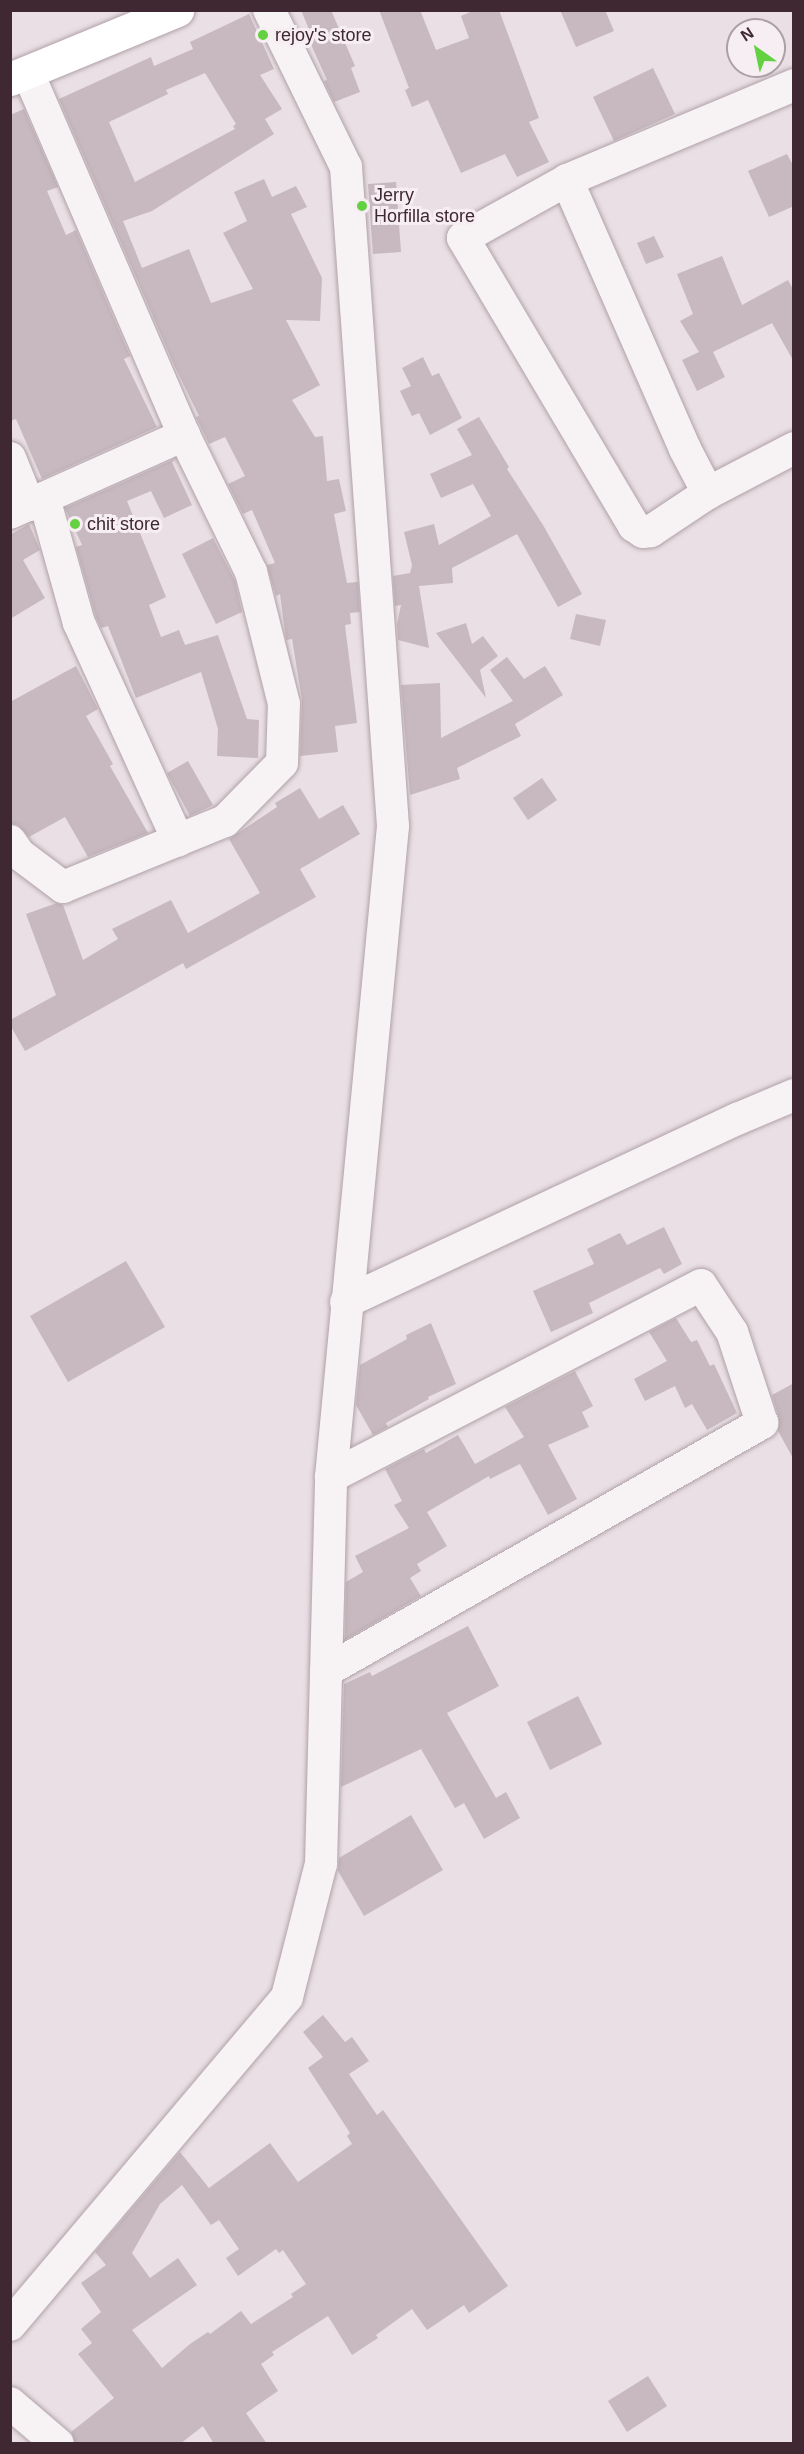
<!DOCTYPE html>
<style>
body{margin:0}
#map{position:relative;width:804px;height:2454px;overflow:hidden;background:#e9dfe4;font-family:Arial,sans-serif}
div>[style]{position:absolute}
.building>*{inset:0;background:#c8b9c0}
.roads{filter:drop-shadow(0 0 2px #b0a1a8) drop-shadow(0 0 2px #b0a1a8)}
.minor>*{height:32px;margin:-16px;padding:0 16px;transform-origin:16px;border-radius:16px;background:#f7f2f4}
.major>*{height:33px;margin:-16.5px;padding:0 16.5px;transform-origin:16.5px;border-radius:16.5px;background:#fff}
.dots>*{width:16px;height:16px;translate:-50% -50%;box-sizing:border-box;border:3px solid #f6eef2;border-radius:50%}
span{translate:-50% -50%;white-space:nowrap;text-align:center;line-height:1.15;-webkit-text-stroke:6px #f6eef2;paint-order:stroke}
.poi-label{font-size:18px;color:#402833}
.left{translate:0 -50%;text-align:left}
.frame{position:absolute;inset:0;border:12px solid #402833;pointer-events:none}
.north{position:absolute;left:726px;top:18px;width:60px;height:60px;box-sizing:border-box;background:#f6eef2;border:2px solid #ad9fa6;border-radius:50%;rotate:327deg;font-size:16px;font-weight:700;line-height:24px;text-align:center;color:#402833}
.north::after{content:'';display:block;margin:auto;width:21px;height:27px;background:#63d141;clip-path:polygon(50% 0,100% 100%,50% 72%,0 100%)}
</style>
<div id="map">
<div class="building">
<div style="clip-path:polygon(301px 10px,331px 10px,355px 66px,351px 68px,360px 92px,334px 102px,324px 81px,327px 80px,309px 40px,313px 39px)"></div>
<div style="clip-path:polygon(379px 10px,420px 10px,436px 50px,469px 38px,461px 16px,475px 10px,499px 10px,539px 118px,529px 122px,549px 162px,517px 177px,505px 154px,461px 173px,428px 100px,412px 107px,405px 90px,409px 88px)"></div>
<div style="clip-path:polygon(560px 10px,605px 10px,614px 31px,576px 47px)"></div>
<div style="clip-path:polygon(evenodd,249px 14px,274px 69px,260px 75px,282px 109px,265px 119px,274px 134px,152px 211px,123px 221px,142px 268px,189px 249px,211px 303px,253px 289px,223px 233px,247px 221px,234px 192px,264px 179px,272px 197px,296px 186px,307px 207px,291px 214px,322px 278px,320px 321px,286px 320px,320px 385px,292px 400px,315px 437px,323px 436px,327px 481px,339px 479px,346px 511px,334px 514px,347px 583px,358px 582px,360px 612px,350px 613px,351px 624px,345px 625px,357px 723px,335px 726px,338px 752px,300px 756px,302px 700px,292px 639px,286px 640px,280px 594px,276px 596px,267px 565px,275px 563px,252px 510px,243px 514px,228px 484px,245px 476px,225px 437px,209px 444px,196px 417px,199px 416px,174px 365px,59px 99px,151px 57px,154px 66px,193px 49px,190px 42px,249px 14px,205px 73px,236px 124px,233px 126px,235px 129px,135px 182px,109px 122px,168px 94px,166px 90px,205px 73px)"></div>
<div style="clip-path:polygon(653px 68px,675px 114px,614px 141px,593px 97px)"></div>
<div style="clip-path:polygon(24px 109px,58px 187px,47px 191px,66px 235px,76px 230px,130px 356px,124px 359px,157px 427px,42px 479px,16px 419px,10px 421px,10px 115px)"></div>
<div style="clip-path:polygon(787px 154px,794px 167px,794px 206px,769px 217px,748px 171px)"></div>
<div style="clip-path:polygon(396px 182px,401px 252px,373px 254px,368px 184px)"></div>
<div style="clip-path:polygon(654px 236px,664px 257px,646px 264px,637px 243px)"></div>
<div style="clip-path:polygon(722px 256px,742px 305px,788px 280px,794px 291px,794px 362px,772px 323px,713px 352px,725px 377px,697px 391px,682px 360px,699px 352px,680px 321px,693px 314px,677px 274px)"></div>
<div style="clip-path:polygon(423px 357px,432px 376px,439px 373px,462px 418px,430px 435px,419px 413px,412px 416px,400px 391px,411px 386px,402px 368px)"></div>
<div style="clip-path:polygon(479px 417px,509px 467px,507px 469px,543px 525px,582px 594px,558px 607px,517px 534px,452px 568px,453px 583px,419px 586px,429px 648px,398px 640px,397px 624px,401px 605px,395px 606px,393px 576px,410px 573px,412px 565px,404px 532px,434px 524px,439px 545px,491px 516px,473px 484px,441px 498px,430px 474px,472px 455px,457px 429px)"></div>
<div style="clip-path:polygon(175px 459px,172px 462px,192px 505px,164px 518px,151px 491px,127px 501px,166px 597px,149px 605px,161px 637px,179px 630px,185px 645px,218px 635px,247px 719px,259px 720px,258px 758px,217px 756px,218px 729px,201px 672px,136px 698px,108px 626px,101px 628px,96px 617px,76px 547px,82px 545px,65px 508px)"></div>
<div style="clip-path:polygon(29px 524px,40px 550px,23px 560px,45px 598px,10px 619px,10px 535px)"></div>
<div style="clip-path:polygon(213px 538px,235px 581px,242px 612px,216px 624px,182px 554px)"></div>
<div style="clip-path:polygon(576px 614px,606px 620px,600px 646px,570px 639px)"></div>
<div style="clip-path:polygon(466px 623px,472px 644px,483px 636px,498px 656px,480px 670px,486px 698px,436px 633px)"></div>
<div style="clip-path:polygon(507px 657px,524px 679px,545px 666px,563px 695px,515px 724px,521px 736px,457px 768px,460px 779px,410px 795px,401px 685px,440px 683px,441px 738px,513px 701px,490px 670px)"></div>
<div style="clip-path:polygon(76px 666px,98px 709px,86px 716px,113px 764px,110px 766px,148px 833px,88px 857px,65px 817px,29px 837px,18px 825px,10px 823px,10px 702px)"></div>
<div style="clip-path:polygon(188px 761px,213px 805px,190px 816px,167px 773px)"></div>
<div style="clip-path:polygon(542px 778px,557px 800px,528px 820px,513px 798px)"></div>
<div style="clip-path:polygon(300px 788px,319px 819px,343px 805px,360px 834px,300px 869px,316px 897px,186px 969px,183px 963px,25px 1051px,10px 1025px,10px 1020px,56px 995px,26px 914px,57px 903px,63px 905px,83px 960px,118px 939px,112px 929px,171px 900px,188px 933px,260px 893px,229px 839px,277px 807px,275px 803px)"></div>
<div style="clip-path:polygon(664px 1227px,682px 1264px,664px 1274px,660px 1268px,589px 1303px,593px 1313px,551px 1332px,533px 1291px,594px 1264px,587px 1249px,620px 1233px,627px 1245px)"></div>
<div style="clip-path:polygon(126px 1261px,165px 1327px,68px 1382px,30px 1316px)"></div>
<div style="clip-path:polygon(676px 1318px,691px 1342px,697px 1340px,710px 1366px,714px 1364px,737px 1413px,707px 1430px,692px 1404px,685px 1408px,675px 1386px,645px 1401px,634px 1379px,667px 1361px,649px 1332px)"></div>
<div style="clip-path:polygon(431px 1323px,456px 1384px,428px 1397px,429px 1399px,386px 1423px,388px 1427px,373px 1435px,356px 1405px,360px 1365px,407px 1339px,406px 1335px)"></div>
<div style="clip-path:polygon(575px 1371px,593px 1406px,582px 1412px,589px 1427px,548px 1445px,577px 1499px,548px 1515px,520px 1464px,490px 1479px,489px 1476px,427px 1512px,447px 1546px,417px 1564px,421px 1571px,410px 1578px,421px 1596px,345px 1640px,346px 1582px,363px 1572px,355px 1556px,409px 1528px,394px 1505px,402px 1501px,385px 1469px,424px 1449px,426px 1453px,458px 1435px,475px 1464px,524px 1437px,505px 1407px)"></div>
<div style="clip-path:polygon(794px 1383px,794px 1460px,778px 1431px,779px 1418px,772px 1395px)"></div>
<div style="clip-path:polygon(468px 1626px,499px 1686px,447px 1713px,496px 1798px,506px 1792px,520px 1818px,484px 1839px,464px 1803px,455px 1808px,421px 1749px,341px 1787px,344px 1684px,370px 1672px,372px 1676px)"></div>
<div style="clip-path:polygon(578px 1696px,602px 1744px,550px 1770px,527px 1722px)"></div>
<div style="clip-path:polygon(411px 1815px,443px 1870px,364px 1916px,338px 1871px,339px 1858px)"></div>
<div style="clip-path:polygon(evenodd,323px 2015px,345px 2042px,352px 2037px,369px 2061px,349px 2074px,377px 2115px,383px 2110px,508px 2286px,469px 2313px,464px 2305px,427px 2330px,412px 2309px,376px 2335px,378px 2338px,352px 2355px,328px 2316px,272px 2352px,274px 2355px,261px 2364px,278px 2391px,246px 2413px,267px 2444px,214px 2444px,203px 2426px,180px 2444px,75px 2444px,71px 2432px,114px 2398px,78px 2354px,92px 2343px,81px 2329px,101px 2312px,81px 2283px,106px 2265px,95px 2252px,180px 2152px,209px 2188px,270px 2143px,298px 2182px,352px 2144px,347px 2136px,350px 2133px,308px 2068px,323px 2057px,303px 2032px,323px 2015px,182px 2185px,211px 2225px,219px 2220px,239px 2249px,226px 2258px,238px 2276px,276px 2249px,279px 2253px,283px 2250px,306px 2284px,291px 2294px,293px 2297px,251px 2324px,241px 2311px,210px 2334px,208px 2332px,190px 2344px,162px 2368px,132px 2330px,197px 2285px,178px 2258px,150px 2278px,132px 2253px,160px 2204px,182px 2185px)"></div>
<div style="clip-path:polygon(648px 2376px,667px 2406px,627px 2432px,608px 2401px)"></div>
</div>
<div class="roads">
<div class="minor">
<div style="left:567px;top:180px;width:294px;rotate:66.3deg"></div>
<div style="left:685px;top:449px;width:50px;rotate:62.4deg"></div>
<div style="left:708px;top:493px;width:97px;rotate:-27.6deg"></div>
<div style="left:10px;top:458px;width:51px;rotate:68deg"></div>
<div style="left:708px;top:493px;width:69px;rotate:146.3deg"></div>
<div style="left:651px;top:531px;width:8px;rotate:173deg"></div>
<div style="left:643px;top:532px;width:11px;rotate:-146deg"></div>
<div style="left:634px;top:526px;width:335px;rotate:-120.7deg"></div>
<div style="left:463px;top:238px;width:119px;rotate:-29.1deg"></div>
<div style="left:567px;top:180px;width:246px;rotate:-22.7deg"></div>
<div style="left:44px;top:498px;width:130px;rotate:74.4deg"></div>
<div style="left:79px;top:623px;width:239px;rotate:65.5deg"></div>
<div style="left:10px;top:513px;width:191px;rotate:-24.1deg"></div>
<div style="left:10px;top:841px;width:16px;rotate:55deg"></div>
<div style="left:19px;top:854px;width:55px;rotate:36.9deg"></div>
<div style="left:63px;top:887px;width:175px;rotate:-22.2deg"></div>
<div style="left:225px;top:821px;width:81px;rotate:-45.5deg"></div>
<div style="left:282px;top:763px;width:59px;rotate:-88.1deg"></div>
<div style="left:284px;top:704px;width:136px;rotate:-104deg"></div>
<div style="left:251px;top:572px;width:153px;rotate:-116.1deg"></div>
<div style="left:184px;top:435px;width:395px;rotate:-113.3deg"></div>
<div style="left:346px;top:1302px;width:432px;rotate:-25.1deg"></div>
<div style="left:737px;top:1119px;width:62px;rotate:-22.8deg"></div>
<div style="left:326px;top:1671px;width:502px;rotate:-29.63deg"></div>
<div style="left:762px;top:1423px;width:96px;rotate:-108.2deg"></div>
<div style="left:732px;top:1332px;width:56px;rotate:-123.4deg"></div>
<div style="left:701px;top:1285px;width:417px;rotate:152.6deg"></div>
<div style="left:10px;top:2325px;width:429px;rotate:-49.8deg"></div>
<div style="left:287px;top:1997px;width:137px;rotate:-75.7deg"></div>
<div style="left:321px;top:1864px;width:387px;rotate:-88.5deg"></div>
<div style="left:331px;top:1477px;width:654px;rotate:-84.56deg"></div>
<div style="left:393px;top:826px;width:661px;rotate:-94.08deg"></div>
<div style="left:346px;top:167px;width:175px;rotate:-116.1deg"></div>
<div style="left:10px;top:2403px;width:63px;rotate:40.5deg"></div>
</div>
<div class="major">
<div style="left:10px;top:79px;width:181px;rotate:-22.4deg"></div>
</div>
</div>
<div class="dots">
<div style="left:263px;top:35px;background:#63d141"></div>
<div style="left:362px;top:206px;background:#63d141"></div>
<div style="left:75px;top:524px;background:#63d141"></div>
</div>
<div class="poi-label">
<span class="left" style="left:275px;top:35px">rejoy's store</span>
<span class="left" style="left:374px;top:206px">Jerry<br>Horfilla store</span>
<span class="left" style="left:87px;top:524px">chit store</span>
</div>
<div class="frame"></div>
<div class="north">N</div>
</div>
